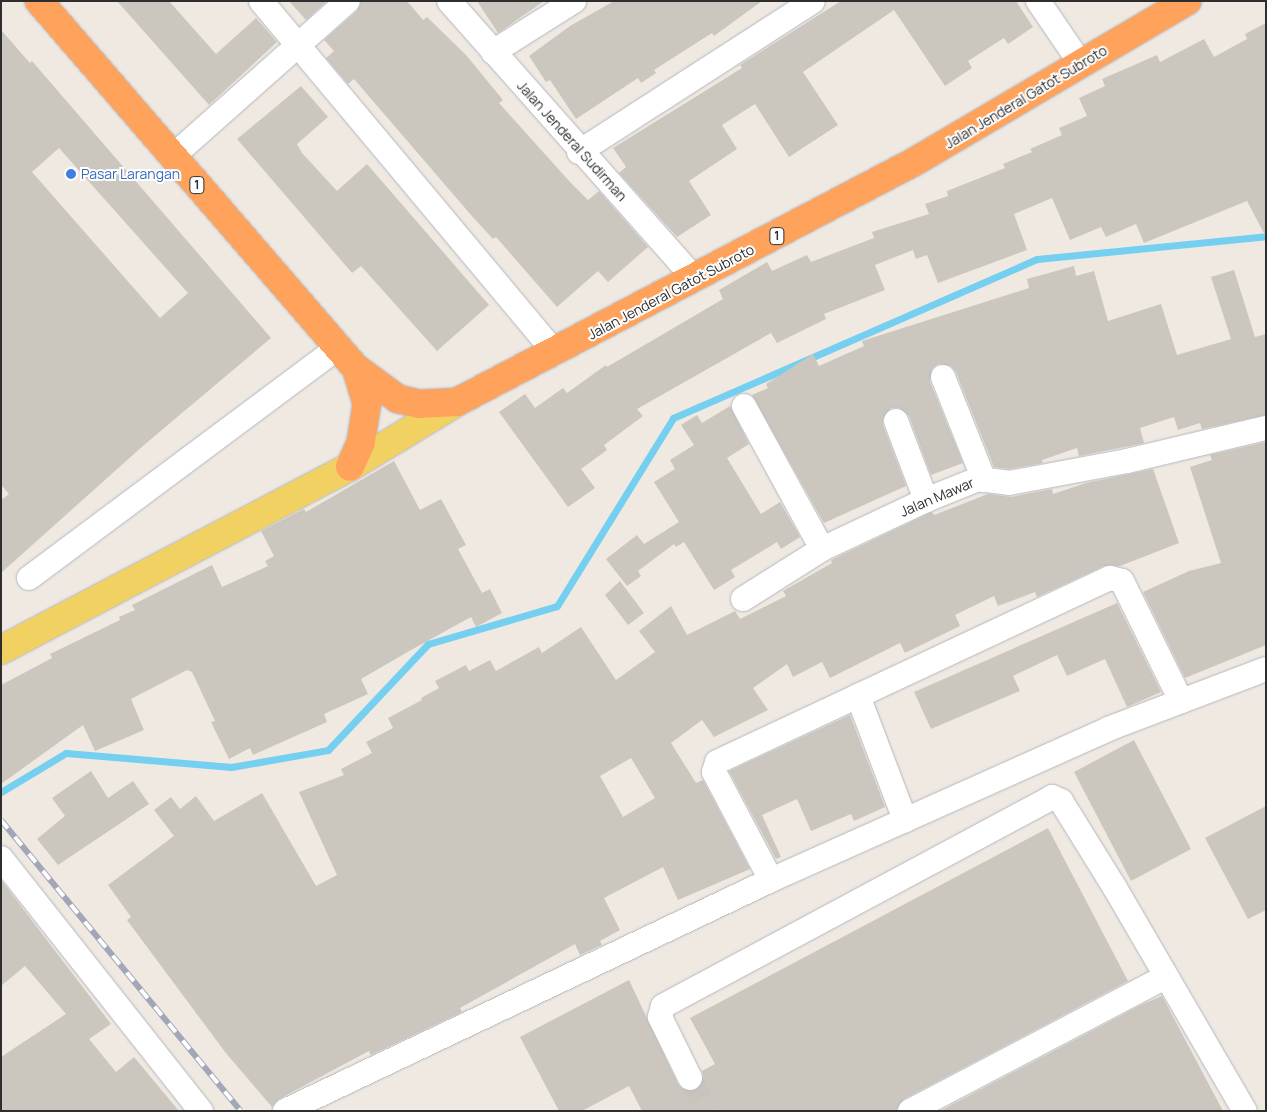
<!DOCTYPE html>
<style>
body{margin:0}
#map{position:relative;width:1267px;height:1112px;overflow:hidden;background:#efe9e1;font-family:Manrope,sans-serif}
div>[style]{position:absolute}
.stream>*{height:7px;margin:-3.5px;padding:0 3.5px;transform-origin:3.5px;border-radius:3.5px;background:#75cff0}
.building>*{inset:0;background:#cbc7bf}
.minor-tunnel>*{height:24px;margin-top:-12px;transform-origin:0;background:repeating-linear-gradient(90deg,#c8c4bd 0 24px,transparent 0 36px)}
.roads{filter:drop-shadow(0 0 1px #b4b7c1) drop-shadow(0 0 1px #b4b7c1)}
.minor>*{height:24px;margin:-12px;padding:0 12px;transform-origin:12px;border-radius:12px;background:#fff}
.major>*{height:28px;margin:-14px;padding:0 14px;transform-origin:14px;border-radius:14px;background:#f2d163}
.highway>*{height:28px;margin:-14px;padding:0 14px;transform-origin:14px;border-radius:14px;background:#ffa35c}
.rail>*{height:5.5px;margin-top:-2.75px;transform-origin:0;background:repeating-linear-gradient(90deg,#fff 0 11px,#a3a6b8 0 22px);box-sizing:border-box;border-block:1px solid #a3a6b8}
.dots>*{width:14px;height:14px;translate:-50% -50%;box-sizing:border-box;border:2px solid #fff;border-radius:50%}
span{translate:-50% -50%;white-space:nowrap;text-align:center;line-height:1.15;-webkit-text-stroke:4px #fff;paint-order:stroke}
.shield-label span{padding:1px 4px;background:#fff;border:1px solid;border-radius:4px;-webkit-text-stroke-width:0}
.shield-label{font-size:12px;color:#2e2e2e;font-weight:700}
.street-label{font-size:14px;color:#2e2e2e}
.shop-label{font-size:14px;color:#366cbe}
.left{translate:0 -50%;text-align:left}
.frame{position:absolute;inset:0;border:2px solid #2e2e2e;pointer-events:none}
</style>
<div id="map">
<div class="stream">
<div style="left:1px;top:792px;width:76px;rotate:-31deg"></div>
<div style="left:66px;top:753px;width:166px;rotate:4.8deg"></div>
<div style="left:231px;top:767px;width:98px;rotate:-9.9deg"></div>
<div style="left:328px;top:750px;width:146px;rotate:-46.7deg"></div>
<div style="left:428px;top:644px;width:134px;rotate:-16.4deg"></div>
<div style="left:557px;top:606px;width:221px;rotate:-58.3deg"></div>
<div style="left:673px;top:418px;width:397px;rotate:-23.6deg"></div>
<div style="left:1037px;top:259px;width:230px;rotate:-5.7deg"></div>
</div>
<div class="building">
<div style="clip-path:polygon(117px 1px,169px 1px,216px 54px,256px 18px,277px 42px,209px 105px)"></div>
<div style="clip-path:polygon(289px 1px,327px 1px,306px 20px)"></div>
<div style="clip-path:polygon(361px 1px,407px 1px,423px 20px,427px 17px,466px 55px,503px 100px,499px 103px,570px 182px,588px 200px,599px 191px,648px 247px,608px 282px,598px 271px,557px 307px,496px 237px,493px 239px,471px 215px,354px 79px,348px 84px,326px 58px,334px 51px,324px 40px,357px 11px)"></div>
<div style="clip-path:polygon(477px 1px,544px 1px,498px 33px)"></div>
<div style="clip-path:polygon(614px 1px,762px 1px,714px 36px,712px 33px,654px 70px,656px 73px,641px 83px,638px 78px,576px 119px,550px 80px,546px 82px,529px 56px,570px 26px)"></div>
<div style="clip-path:polygon(841px 1px,1016px 1px,1033px 27px,1008px 44px,1004px 38px,968px 61px,972px 68px,945px 86px,894px 10px,803px 72px,838px 125px,789px 157px,755px 104px,722px 125px,737px 149px,689px 181px,711px 215px,677px 237px,619px 173px,626px 167px,613px 148px,742px 68px,740px 65px)"></div>
<div style="clip-path:polygon(1266px 23px,1266px 237px,1247px 201px,1144px 243px,1136px 224px,1106px 237px,1101px 227px,1070px 240px,1052px 198px,1014px 214px,1027px 250px,938px 283px,927px 255px,916px 259px,913px 250px,875px 265px,885px 290px,824px 314px,826px 319px,777px 343px,771px 333px,637px 409px,643px 416px,604px 445px,607px 450px,581px 469px,595px 488px,568px 507px,499px 412px,525px 394px,535px 408px,563px 388px,567px 393px,606px 365px,607px 367px,723px 299px,719px 290px,767px 262px,772px 271px,807px 255px,811px 262px,874px 238px,872px 232px,929px 214px,925px 204px,948px 196px,947px 191px,1005px 168px,1003px 164px,1032px 152px,1030px 149px,1062px 135px,1059px 128px,1087px 116px,1079px 98px,1105px 86px,1102px 79px,1157px 55px,1160px 62px,1204px 39px,1214px 57px,1247px 39px,1245px 34px)"></div>
<div style="clip-path:polygon(evenodd,1px 30px,30px 63px,32px 61px,271px 338px,144px 445px,1px 573px,1px 500px,9px 494px,1px 485px,1px 30px,59px 148px,188px 293px,160px 318px,32px 172px,59px 148px)"></div>
<div style="clip-path:polygon(301px 86px,328px 117px,297px 144px,302px 153px,337px 191px,367px 164px,489px 305px,437px 351px,361px 266px,352px 273px,237px 139px)"></div>
<div style="clip-path:polygon(1074px 266px,1076px 276px,1094px 271px,1108px 321px,1161px 304px,1177px 355px,1231px 339px,1211px 277px,1234px 270px,1255px 337px,1266px 334px,1266px 415px,1202px 429px,1200px 423px,1178px 430px,1174px 417px,1140px 428px,1144px 443px,1079px 456px,1077px 448px,1042px 460px,1043px 463px,1009px 469px,994px 467px,956px 372px,951px 366px,938px 364px,932px 369px,930px 382px,963px 463px,931px 475px,909px 416px,899px 408px,891px 408px,883px 418px,883px 425px,906px 486px,824px 523px,752px 395px,768px 388px,766px 384px,813px 354px,819px 366px,864px 346px,862px 341px,1029px 288px,1027px 279px)"></div>
<div style="clip-path:polygon(730px 406px,749px 444px,727px 458px,761px 514px,780px 502px,800px 537px,781px 549px,777px 542px,731px 570px,735px 577px,714px 590px,684px 542px,676px 547px,674px 544px,638px 571px,641px 576px,627px 586px,606px 559px,637px 535px,644px 544px,679px 522px,654px 482px,675px 469px,670px 460px,694px 445px,681px 425px,697px 415px,702px 423px)"></div>
<div style="clip-path:polygon(1266px 442px,1266px 645px,1185px 678px,1143px 592px,1189px 571px,1221px 563px,1190px 467px,1212px 460px,1210px 455px)"></div>
<div style="clip-path:polygon(394px 461px,420px 510px,441px 499px,466px 545px,458px 549px,482px 593px,490px 589px,502px 613px,476px 627px,471px 617px,411px 650px,361px 679px,368px 694px,324px 714px,327px 722px,253px 755px,250px 748px,229px 759px,211px 722px,215px 721px,192px 672px,187px 670px,131px 699px,144px 730px,95px 751px,83px 725px,1px 784px,1px 685px,52px 658px,50px 654px,120px 620px,119px 617px,135px 610px,132px 605px,212px 565px,222px 587px,268px 566px,265px 561px,274px 556px,261px 531px,304px 509px,306px 512px)"></div>
<div style="clip-path:polygon(evenodd,1153px 469px,1179px 543px,1120px 566px,1104px 566px,1037px 597px,1035px 592px,998px 606px,994px 596px,955px 615px,960px 626px,905px 653px,900px 643px,830px 678px,822px 662px,793px 677px,787px 664px,753px 688px,768px 710px,714px 737px,702px 720px,671px 743px,696px 783px,703px 780px,750px 869px,678px 900px,663px 867px,604px 898px,620px 930px,600px 941px,602px 945px,580px 955px,575px 944px,460px 1008px,462px 1012px,371px 1055px,369px 1051px,279px 1099px,272px 1107px,225px 1052px,127px 920px,131px 917px,108px 885px,174px 836px,154px 810px,171px 797px,180px 809px,196px 796px,214px 821px,262px 793px,316px 886px,337px 875px,299px 792px,344px 775px,341px 769px,372px 753px,366px 742px,393px 728px,388px 718px,422px 700px,421px 698px,439px 688px,435px 681px,466px 665px,469px 671px,490px 660px,496px 671px,539px 647px,542px 653px,581px 627px,616px 680px,655px 652px,639px 631px,671px 606px,687px 635px,735px 611px,740px 619px,786px 596px,783px 591px,832px 563px,831px 560px,932px 512px,934px 515px,988px 494px,1011px 497px,1052px 489px,1053px 494px,1086px 483px,1153px 469px,631px 758px,655px 798px,623px 817px,600px 776px,631px 758px)"></div>
<div style="clip-path:polygon(620px 581px,644px 613px,628px 625px,605px 595px)"></div>
<div style="clip-path:polygon(1117px 603px,1161px 692px,1127px 707px,1105px 659px,1067px 676px,1057px 655px,1013px 676px,1020px 691px,931px 729px,914px 692px)"></div>
<div style="clip-path:polygon(850px 715px,885px 807px,854px 821px,851px 814px,811px 831px,797px 799px,762px 815px,781px 857px,776px 859px,729px 771px)"></div>
<div style="clip-path:polygon(1134px 740px,1191px 849px,1131px 881px,1074px 772px)"></div>
<div style="clip-path:polygon(91px 771px,108px 798px,133px 781px,149px 804px,58px 865px,37px 839px,65px 816px,52px 798px)"></div>
<div style="clip-path:polygon(1266px 806px,1266px 910px,1248px 919px,1205px 838px)"></div>
<div style="clip-path:polygon(1048px 828px,1128px 981px,904px 1099px,896px 1111px,642px 1111px,629px 1086px,582px 1111px,559px 1111px,520px 1037px,629px 980px,678px 1084px,683px 1090px,696px 1090px,704px 1079px,702px 1071px,715px 1064px,690px 1018px)"></div>
<div style="clip-path:polygon(1px 880px,111px 1024px,89px 1039px,116px 1072px,134px 1057px,179px 1111px,1px 1111px,1px 1057px,66px 1014px,25px 966px,1px 986px)"></div>
<div style="clip-path:polygon(1162px 996px,1223px 1111px,940px 1111px,1141px 1005px)"></div>
</div>
<div class="minor-tunnel">
<div style="left:690px;top:1078px;width:37px;rotate:63deg"></div>
</div>
<div class="roads">
<div class="minor">
<div style="left:261px;top:1px;width:458px;rotate:50.1deg"></div>
<div style="left:449px;top:1px;width:371px;rotate:48.5deg"></div>
<div style="left:1038px;top:1px;width:76px;rotate:55.7deg"></div>
<div style="left:493px;top:52px;width:96px;rotate:-32.2deg"></div>
<div style="left:579px;top:152px;width:278px;rotate:-32.8deg"></div>
<div style="left:172px;top:157px;width:235px;rotate:-41.6deg"></div>
<div style="left:943px;top:377px;width:111px;rotate:68.3deg"></div>
<div style="left:744px;top:406px;width:163px;rotate:61.4deg"></div>
<div style="left:896px;top:421px;width:85px;rotate:69.2deg"></div>
<div style="left:29px;top:578px;width:387px;rotate:-36.7deg"></div>
<div style="left:743px;top:599px;width:93px;rotate:-32.3deg"></div>
<div style="left:822px;top:549px;width:115px;rotate:-25.2deg"></div>
<div style="left:926px;top:500px;width:56px;rotate:-22deg"></div>
<div style="left:978px;top:479px;width:31px;rotate:7deg"></div>
<div style="left:1009px;top:483px;width:120px;rotate:-10.6deg"></div>
<div style="left:1127px;top:461px;width:143px;rotate:-13.4deg"></div>
<div style="left:858px;top:696px;width:133px;rotate:69.2deg"></div>
<div style="left:1px;top:858px;width:323px;rotate:51.7deg"></div>
<div style="left:771px;top:880px;width:122px;rotate:-117.8deg"></div>
<div style="left:714px;top:772px;width:10px;rotate:-73deg"></div>
<div style="left:717px;top:762px;width:434px;rotate:-25.1deg"></div>
<div style="left:1110px;top:578px;width:12px;rotate:14deg"></div>
<div style="left:1122px;top:581px;width:134px;rotate:63.8deg"></div>
<div style="left:690px;top:1078px;width:68px;rotate:-116.2deg"></div>
<div style="left:660px;top:1017px;width:11px;rotate:-75deg"></div>
<div style="left:663px;top:1006px;width:442px;rotate:-28.2deg"></div>
<div style="left:1052px;top:797px;width:10px;rotate:24deg"></div>
<div style="left:1061px;top:801px;width:102px;rotate:58.2deg"></div>
<div style="left:1115px;top:888px;width:258px;rotate:59.8deg"></div>
<div style="left:285px;top:1111px;width:538px;rotate:-25.42deg"></div>
<div style="left:771px;top:880px;width:369px;rotate:-24.1deg"></div>
<div style="left:1108px;top:729px;width:169px;rotate:-20.8deg"></div>
<div style="left:910px;top:1111px;width:288px;rotate:-27.7deg"></div>
</div>
<div class="major">
<div style="left:1px;top:650px;width:394px;rotate:-27.7deg"></div>
<div style="left:350px;top:467px;width:125px;rotate:-31.3deg"></div>
</div>
<div class="highway">
<div style="left:39px;top:1px;width:485px;rotate:49.2deg"></div>
<div style="left:356px;top:368px;width:37px;rotate:73deg"></div>
<div style="left:367px;top:403px;width:39px;rotate:99deg"></div>
<div style="left:361px;top:442px;width:27px;rotate:114deg"></div>
<div style="left:356px;top:368px;width:52px;rotate:36.4deg"></div>
<div style="left:398px;top:399px;width:22px;rotate:13deg"></div>
<div style="left:419px;top:404px;width:38px;rotate:-3deg"></div>
<div style="left:457px;top:402px;width:516px;rotate:-27.71deg"></div>
<div style="left:914px;top:162px;width:317px;rotate:-30.5deg"></div>
</div>
</div>
<div class="rail">
<div style="left:1px;top:820px;width:377px;rotate:50.5deg"></div>
</div>
<div class="dots">
<div style="left:71px;top:174px;background:#3f7fe0"></div>
</div>
<div class="shield-label">
<span style="left:197px;top:185px">1</span>
<span style="left:777px;top:236px">1</span>
</div>
<div class="street-label">
<span style="left:1026px;top:97px;rotate:-31deg">Jalan Jenderal Gatot Subroto</span>
<span style="left:572px;top:141px;rotate:48deg">Jalan Jenderal Sudirman</span>
<span style="left:671px;top:292px;rotate:-28deg">Jalan Jenderal Gatot Subroto</span>
<span style="left:937px;top:497px;rotate:-23deg">Jalan Mawar</span>
</div>
<div class="shop-label">
<span class="left" style="left:81px;top:174px">Pasar Larangan</span>
</div>
<div class="frame"></div>
</div>
